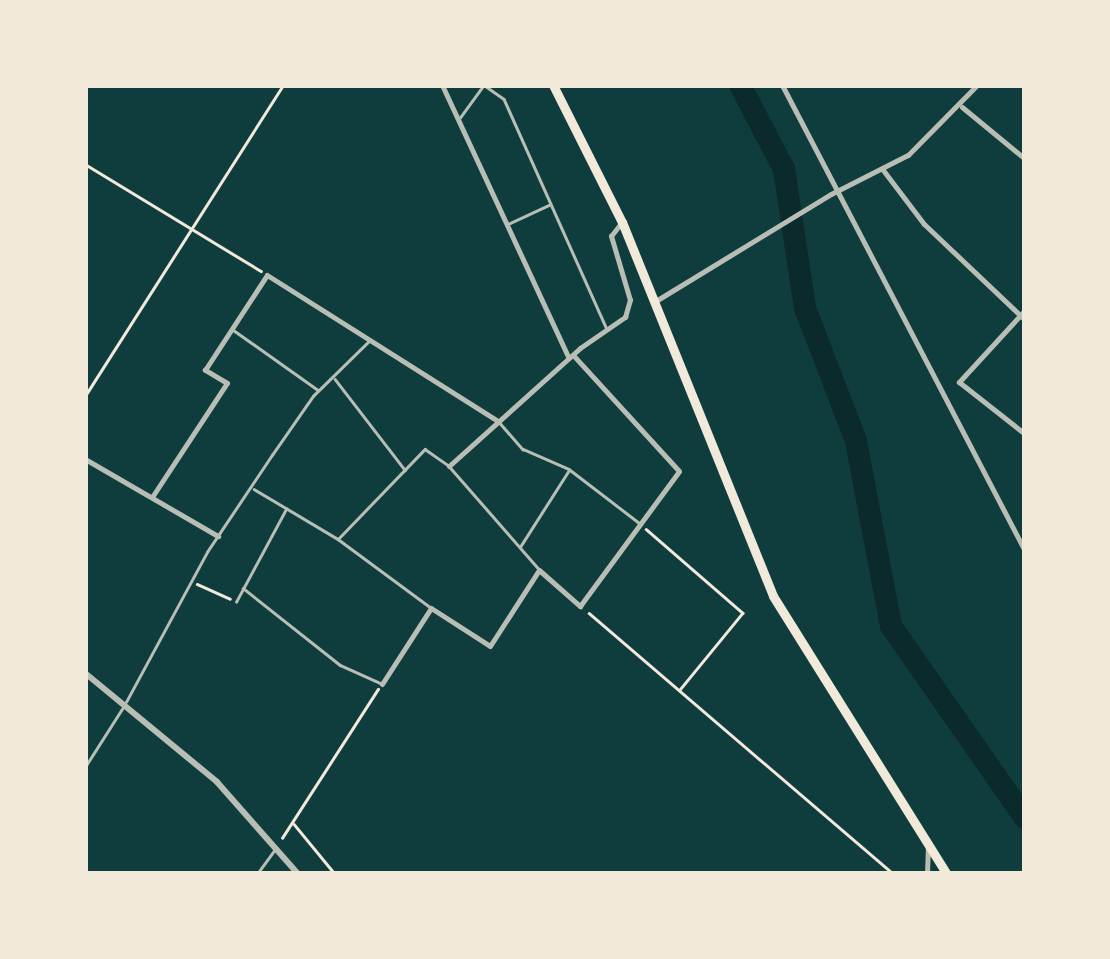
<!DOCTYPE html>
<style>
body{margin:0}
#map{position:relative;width:1110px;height:959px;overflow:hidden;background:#0f3d3e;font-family:Raleway,sans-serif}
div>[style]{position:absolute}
.river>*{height:22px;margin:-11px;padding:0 11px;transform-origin:11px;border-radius:11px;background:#0a2a2b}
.path>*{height:2.5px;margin:-1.25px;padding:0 1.25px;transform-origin:1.25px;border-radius:1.25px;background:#f1e9da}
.service>*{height:2.5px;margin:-1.25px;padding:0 1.25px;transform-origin:1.25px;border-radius:1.25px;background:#b8beb3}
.minor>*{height:5px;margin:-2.5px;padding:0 2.5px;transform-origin:2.5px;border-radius:2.5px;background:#b8beb3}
.tertiary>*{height:6px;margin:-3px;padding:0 3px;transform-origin:3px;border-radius:3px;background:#b8beb3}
.primary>*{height:9px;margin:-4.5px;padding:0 4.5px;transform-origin:4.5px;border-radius:4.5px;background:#f1e9da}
span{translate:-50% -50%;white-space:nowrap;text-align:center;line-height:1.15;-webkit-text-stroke:10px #f1e9da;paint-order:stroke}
.frame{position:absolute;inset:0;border:88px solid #f1e9da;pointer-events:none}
</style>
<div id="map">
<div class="river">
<div style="left:740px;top:85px;width:95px;rotate:62.4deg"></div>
<div style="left:784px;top:169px;width:141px;rotate:81.4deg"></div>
<div style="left:805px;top:308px;width:142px;rotate:69deg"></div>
<div style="left:856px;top:441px;width:188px;rotate:79.3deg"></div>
<div style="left:891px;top:626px;width:234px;rotate:55.1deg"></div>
</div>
<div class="path">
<div style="left:85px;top:164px;width:206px;rotate:31.3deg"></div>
<div style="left:85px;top:396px;width:369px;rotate:-57.5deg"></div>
<div style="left:646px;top:529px;width:128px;rotate:40.9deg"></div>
<div style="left:743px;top:613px;width:99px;rotate:129.3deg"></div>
<div style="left:197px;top:584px;width:36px;rotate:24deg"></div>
<div style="left:589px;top:613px;width:401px;rotate:40.6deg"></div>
<div style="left:294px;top:824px;width:65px;rotate:50.6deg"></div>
<div style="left:282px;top:838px;width:177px;rotate:-57.2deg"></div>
</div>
<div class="service">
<div style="left:484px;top:85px;width:24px;rotate:35deg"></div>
<div style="left:504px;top:99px;width:252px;rotate:65.9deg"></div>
<div style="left:459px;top:119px;width:41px;rotate:-54deg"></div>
<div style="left:506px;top:225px;width:47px;rotate:-24.9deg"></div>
<div style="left:232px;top:329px;width:105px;rotate:35.3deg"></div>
<div style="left:335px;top:379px;width:115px;rotate:52.4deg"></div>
<div style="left:500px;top:423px;width:35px;rotate:49deg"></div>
<div style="left:523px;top:449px;width:50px;rotate:23.5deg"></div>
<div style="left:569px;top:469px;width:87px;rotate:37.5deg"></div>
<div style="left:254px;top:489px;width:98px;rotate:30.8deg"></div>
<div style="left:338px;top:539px;width:114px;rotate:36.5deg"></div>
<div style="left:338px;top:539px;width:125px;rotate:-46deg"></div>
<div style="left:425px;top:449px;width:29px;rotate:35deg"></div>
<div style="left:449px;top:466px;width:135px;rotate:48.9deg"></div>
<div style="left:520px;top:547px;width:91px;rotate:-57.5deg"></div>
<div style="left:243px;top:588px;width:124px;rotate:38.4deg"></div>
<div style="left:340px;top:665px;width:44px;rotate:24.2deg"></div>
<div style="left:236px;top:602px;width:106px;rotate:-61.7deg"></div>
<div style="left:126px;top:702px;width:170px;rotate:-61.6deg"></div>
<div style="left:207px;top:552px;width:117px;rotate:-56.2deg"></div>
<div style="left:272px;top:455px;width:72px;rotate:-55.2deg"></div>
<div style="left:313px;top:396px;width:77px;rotate:-44.5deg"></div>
<div style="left:85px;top:767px;width:69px;rotate:-57.5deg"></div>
<div style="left:257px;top:874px;width:29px;rotate:-54deg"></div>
</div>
<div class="minor">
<div style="left:442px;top:85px;width:301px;rotate:65.1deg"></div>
<div style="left:782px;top:85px;width:526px;rotate:62.46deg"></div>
<div style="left:962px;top:107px;width:82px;rotate:39.5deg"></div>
<div style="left:883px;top:170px;width:68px;rotate:52.8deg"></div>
<div style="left:924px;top:224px;width:139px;rotate:43.5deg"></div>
<div style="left:654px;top:302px;width:207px;rotate:-31.4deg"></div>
<div style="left:831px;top:194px;width:86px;rotate:-26.9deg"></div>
<div style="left:908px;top:155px;width:98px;rotate:-45.4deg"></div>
<div style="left:1025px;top:310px;width:98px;rotate:132.5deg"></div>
<div style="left:959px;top:382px;width:84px;rotate:38.2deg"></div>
<div style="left:85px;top:459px;width:154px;rotate:30.1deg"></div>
<div style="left:449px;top:466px;width:176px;rotate:-42deg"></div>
<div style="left:580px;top:348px;width:55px;rotate:-34.6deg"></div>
<div style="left:625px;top:317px;width:18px;rotate:-74deg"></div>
<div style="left:630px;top:300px;width:67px;rotate:-106.5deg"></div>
<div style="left:611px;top:236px;width:18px;rotate:-52deg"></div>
<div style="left:152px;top:497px;width:136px;rotate:-56.7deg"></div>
<div style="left:227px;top:383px;width:26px;rotate:-149deg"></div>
<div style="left:205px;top:370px;width:113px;rotate:-56.9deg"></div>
<div style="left:267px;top:275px;width:271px;rotate:32.3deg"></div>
<div style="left:382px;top:684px;width:90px;rotate:-57.2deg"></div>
<div style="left:431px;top:608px;width:70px;rotate:32.8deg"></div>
<div style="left:490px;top:646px;width:90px;rotate:-57.2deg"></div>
<div style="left:539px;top:570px;width:55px;rotate:41.3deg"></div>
<div style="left:580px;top:606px;width:167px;rotate:-53.7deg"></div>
<div style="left:679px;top:471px;width:157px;rotate:-132.4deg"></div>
<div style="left:927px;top:874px;width:27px;rotate:-88deg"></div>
</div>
<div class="tertiary">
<div style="left:85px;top:673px;width:171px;rotate:39.5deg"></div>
<div style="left:217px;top:782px;width:123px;rotate:48.6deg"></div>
</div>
<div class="primary">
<div style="left:553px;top:85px;width:153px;rotate:63.3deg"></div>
<div style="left:622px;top:222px;width:403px;rotate:68deg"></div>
<div style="left:773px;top:596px;width:328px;rotate:58deg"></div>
</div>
<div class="frame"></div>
</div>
